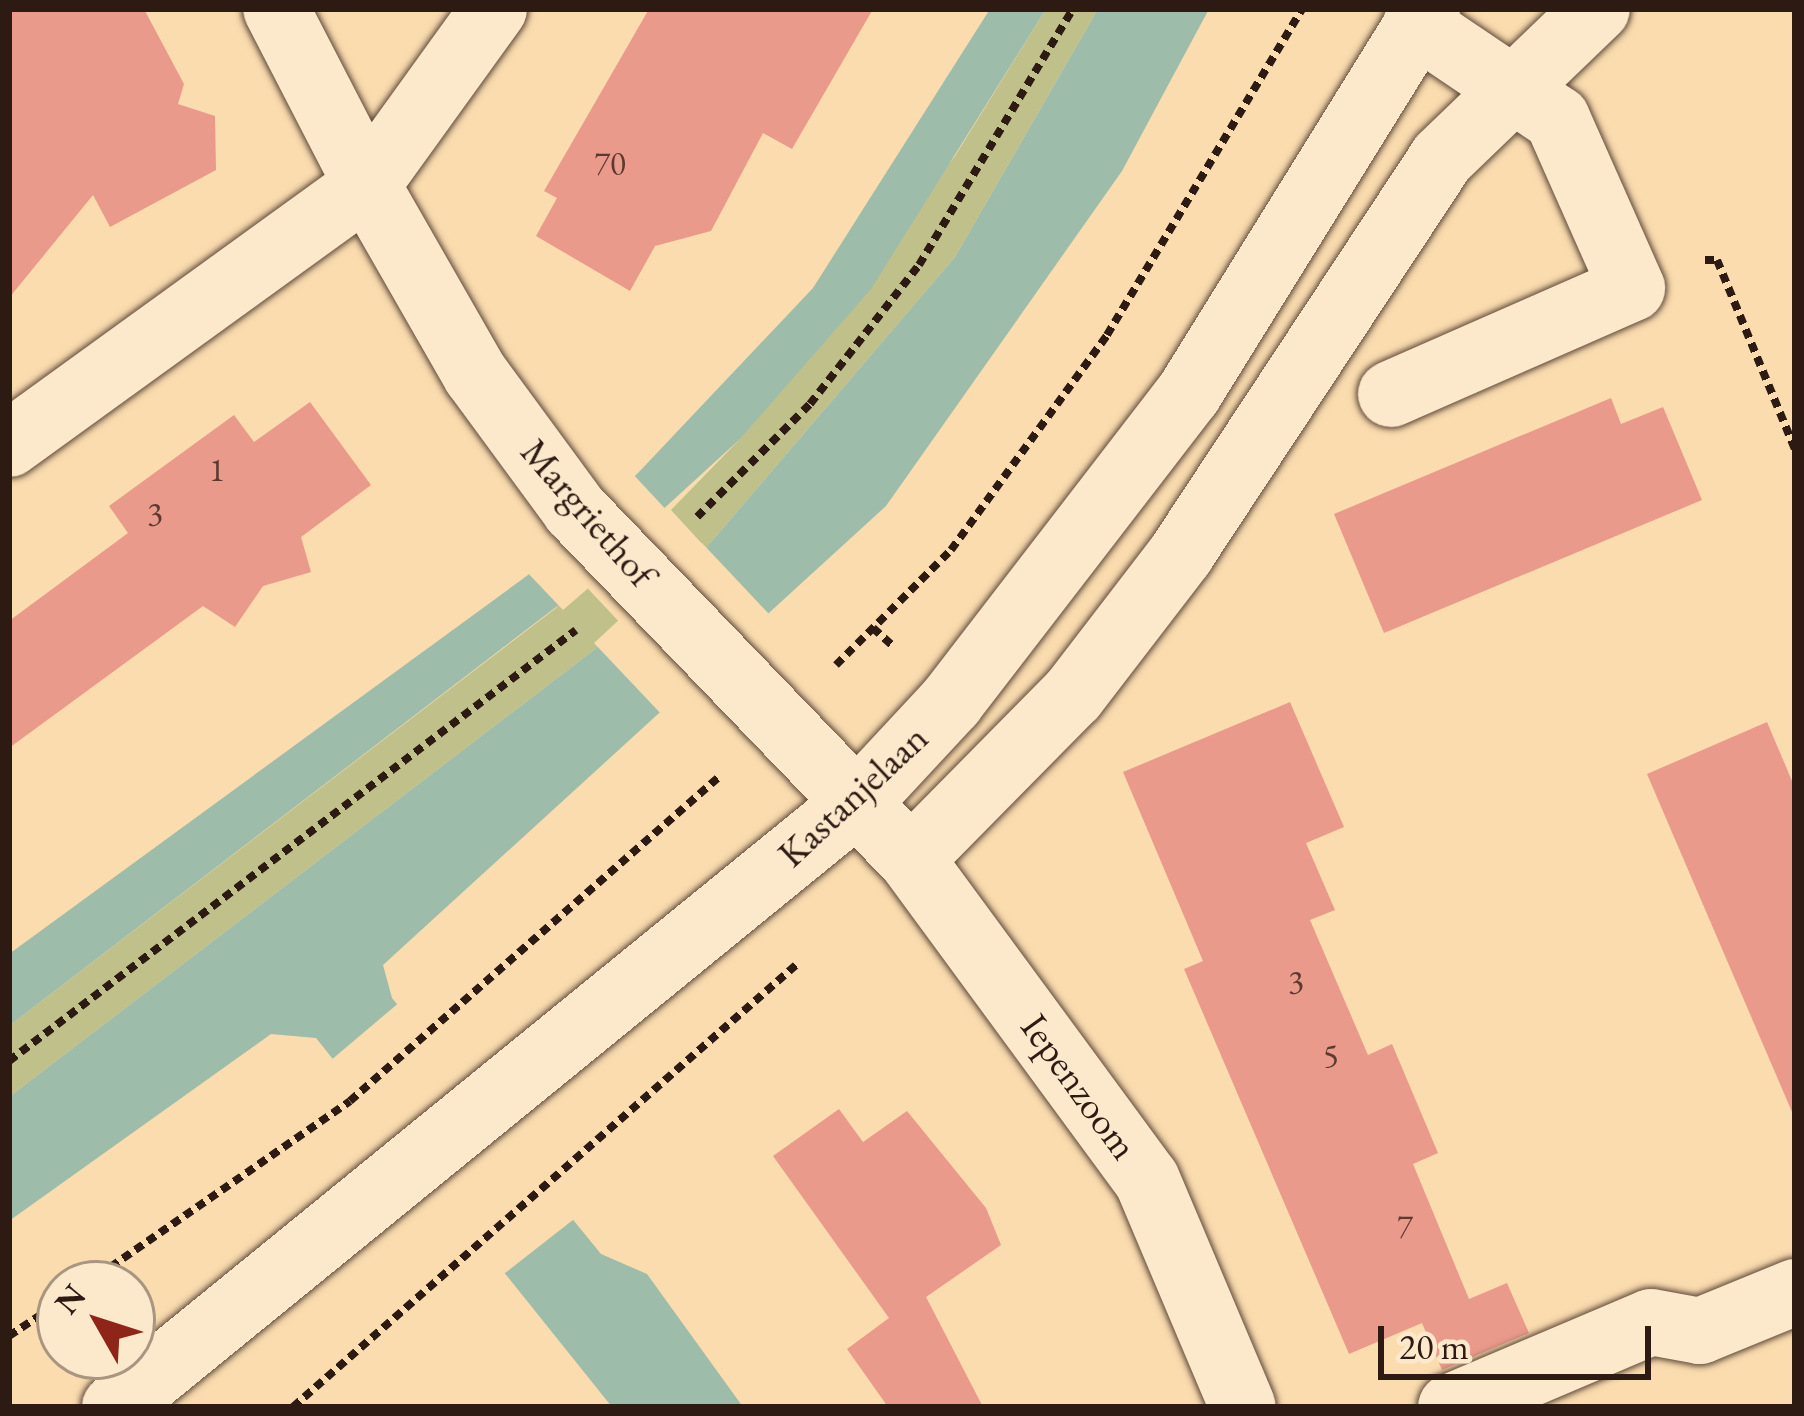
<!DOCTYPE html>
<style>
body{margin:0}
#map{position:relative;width:1804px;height:1416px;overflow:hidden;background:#fadcaf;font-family:"EB Garamond",serif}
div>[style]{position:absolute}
.green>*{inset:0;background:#bfc08a}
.water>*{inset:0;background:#9ebcaa}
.pier>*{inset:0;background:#fadcaf}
.building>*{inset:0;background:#ea9a8b}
.path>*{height:8px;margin-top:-4px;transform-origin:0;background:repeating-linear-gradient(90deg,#2d1a13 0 9px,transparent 0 15px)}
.roads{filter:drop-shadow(0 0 3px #604a3a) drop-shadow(0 0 3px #604a3a)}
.street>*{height:66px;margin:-33px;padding:0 33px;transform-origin:33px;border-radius:33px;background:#fce8cb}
.secondary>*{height:66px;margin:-33px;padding:0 33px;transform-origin:33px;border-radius:33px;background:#fce8cb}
span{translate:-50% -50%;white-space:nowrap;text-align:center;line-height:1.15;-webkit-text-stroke:9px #fce8cb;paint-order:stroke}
.number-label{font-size:33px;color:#5c3a31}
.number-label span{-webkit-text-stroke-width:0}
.street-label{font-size:39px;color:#2d1a13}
.frame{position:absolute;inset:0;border:12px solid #2d1a13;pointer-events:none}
.north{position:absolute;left:36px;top:1260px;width:120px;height:120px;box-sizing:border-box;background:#fce8cb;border:3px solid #a99681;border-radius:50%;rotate:309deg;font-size:33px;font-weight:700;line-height:48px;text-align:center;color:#2d1a13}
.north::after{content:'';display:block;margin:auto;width:42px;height:54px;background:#8f2418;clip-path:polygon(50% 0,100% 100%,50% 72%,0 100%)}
.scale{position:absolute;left:1378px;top:1326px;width:273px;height:54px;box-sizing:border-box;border:6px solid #2d1a13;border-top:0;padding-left:15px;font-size:36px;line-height:42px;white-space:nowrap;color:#2d1a13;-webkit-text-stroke:9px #fce8cb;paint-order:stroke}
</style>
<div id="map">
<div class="green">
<div style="clip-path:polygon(1046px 9px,1098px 9px,955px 257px,706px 548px,671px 510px,739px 440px,955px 156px)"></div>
<div style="clip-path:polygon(578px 578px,624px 627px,9px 1097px,9px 1026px,556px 608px)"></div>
</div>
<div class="water">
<div style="clip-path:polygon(990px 9px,1046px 9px,871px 289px,739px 440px,556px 607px,9px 1026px,9px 954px,528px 575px,638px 473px,813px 288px)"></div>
<div style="clip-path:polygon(1098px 9px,1209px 9px,1122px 171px,886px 506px,383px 965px,392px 998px,601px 1254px,647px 1274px,743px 1407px,612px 1407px,316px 1038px,271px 1034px,9px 1221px,9px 1097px,624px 627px,706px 548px,955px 257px)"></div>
</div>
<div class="pier">
<div style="clip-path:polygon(631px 472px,672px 516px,563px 610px,525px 570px)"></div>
<div style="clip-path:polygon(702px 543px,769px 614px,664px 717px,594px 643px)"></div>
<div style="clip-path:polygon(401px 1001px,578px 1216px,500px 1277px,330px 1061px)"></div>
</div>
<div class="building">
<div style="clip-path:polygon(9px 9px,144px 9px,184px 84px,178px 104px,215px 116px,216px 170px,110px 227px,93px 195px,9px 298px)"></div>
<div style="clip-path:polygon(649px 9px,873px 9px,792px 149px,763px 133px,711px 231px,655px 246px,630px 291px,536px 236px,557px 198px,544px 191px)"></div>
<div style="clip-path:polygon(1611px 398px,1621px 424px,1663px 407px,1702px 500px,1384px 633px,1334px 514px)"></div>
<div style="clip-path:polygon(310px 402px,371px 485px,301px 537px,311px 572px,263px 586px,235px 627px,203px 606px,9px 748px,9px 621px,128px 533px,109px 506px,234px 415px,254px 442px)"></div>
<div style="clip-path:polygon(1290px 702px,1344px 827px,1306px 843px,1335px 910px,1310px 920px,1368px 1055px,1392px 1044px,1438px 1153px,1413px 1164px,1469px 1299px,1507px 1283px,1529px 1333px,1442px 1370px,1422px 1323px,1349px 1354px,1184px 969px,1203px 961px,1123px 772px)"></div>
<div style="clip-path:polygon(1767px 722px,1795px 788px,1795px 1119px,1647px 774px)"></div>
<div style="clip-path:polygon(839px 1109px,863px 1142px,907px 1111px,986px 1208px,1001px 1245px,926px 1297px,983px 1407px,888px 1407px,847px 1349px,889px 1318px,773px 1156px)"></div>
</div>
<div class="path">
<div style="left:1705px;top:260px;width:12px"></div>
<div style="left:1717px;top:260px;width:204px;rotate:67.6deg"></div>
<div style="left:697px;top:517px;width:160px;rotate:-45deg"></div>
<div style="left:810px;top:404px;width:177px;rotate:-51.9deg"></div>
<div style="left:919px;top:265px;width:299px;rotate:-59deg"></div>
<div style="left:873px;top:628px;width:28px;rotate:42deg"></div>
<div style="left:836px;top:665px;width:163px;rotate:-45deg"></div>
<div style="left:951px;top:550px;width:266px;rotate:-54deg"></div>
<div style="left:1107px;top:335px;width:380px;rotate:-59.1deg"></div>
<div style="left:9px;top:1061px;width:712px;rotate:-37.24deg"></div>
<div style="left:86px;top:1284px;width:321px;rotate:-34.7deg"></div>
<div style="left:350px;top:1101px;width:494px;rotate:-41.3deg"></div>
<div style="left:9px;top:1336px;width:61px;rotate:-33.7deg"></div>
<div style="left:293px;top:1407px;width:670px;rotate:-41.31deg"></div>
</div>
<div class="roads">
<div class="street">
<div style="left:494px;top:9px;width:217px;rotate:125.8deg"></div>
<div style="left:367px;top:185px;width:219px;rotate:60.2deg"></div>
<div style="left:476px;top:375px;width:167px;rotate:53.7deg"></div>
<div style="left:575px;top:510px;width:484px;rotate:46.1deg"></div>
<div style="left:911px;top:859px;width:398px;rotate:53.7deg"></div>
<div style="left:1147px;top:1180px;width:246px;rotate:67.1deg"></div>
<div style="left:1391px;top:394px;width:263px;rotate:-23.7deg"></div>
<div style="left:1632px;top:288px;width:185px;rotate:-113.9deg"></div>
<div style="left:1557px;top:119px;width:170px;rotate:-146deg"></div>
<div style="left:9px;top:444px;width:442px;rotate:-35.9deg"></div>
<div style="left:367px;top:185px;width:198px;rotate:-117.3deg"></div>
<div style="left:911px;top:859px;width:231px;rotate:-45.4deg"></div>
<div style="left:1073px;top:695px;width:178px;rotate:-52.5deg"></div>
<div style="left:1181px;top:554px;width:474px;rotate:-56.6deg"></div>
<div style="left:1442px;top:158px;width:215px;rotate:-43.9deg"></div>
<div style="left:1451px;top:1407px;width:217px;rotate:-23deg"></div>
<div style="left:1651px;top:1322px;width:50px;rotate:10.4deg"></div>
<div style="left:1700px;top:1331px;width:103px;rotate:-22.3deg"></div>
</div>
<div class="secondary">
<div style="left:115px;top:1407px;width:960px;rotate:-39.16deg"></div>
<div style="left:859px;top:801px;width:135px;rotate:-47.1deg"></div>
<div style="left:951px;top:702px;width:390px;rotate:-52.4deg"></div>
<div style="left:1189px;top:393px;width:452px;rotate:-58.2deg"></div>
</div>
</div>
<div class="number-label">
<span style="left:610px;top:164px">70</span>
<span style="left:217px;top:470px">1</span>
<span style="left:155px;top:514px">3</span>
<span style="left:1296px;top:982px">3</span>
<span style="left:1331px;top:1056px">5</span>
<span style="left:1405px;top:1227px">7</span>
</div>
<div class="street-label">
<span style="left:588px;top:513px;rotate:49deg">Margriethof</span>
<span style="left:853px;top:796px;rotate:-43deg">Kastanjelaan</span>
<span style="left:1079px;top:1087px;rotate:54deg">Iepenzoom</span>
</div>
<div class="frame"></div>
<div class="north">N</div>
<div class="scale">20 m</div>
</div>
